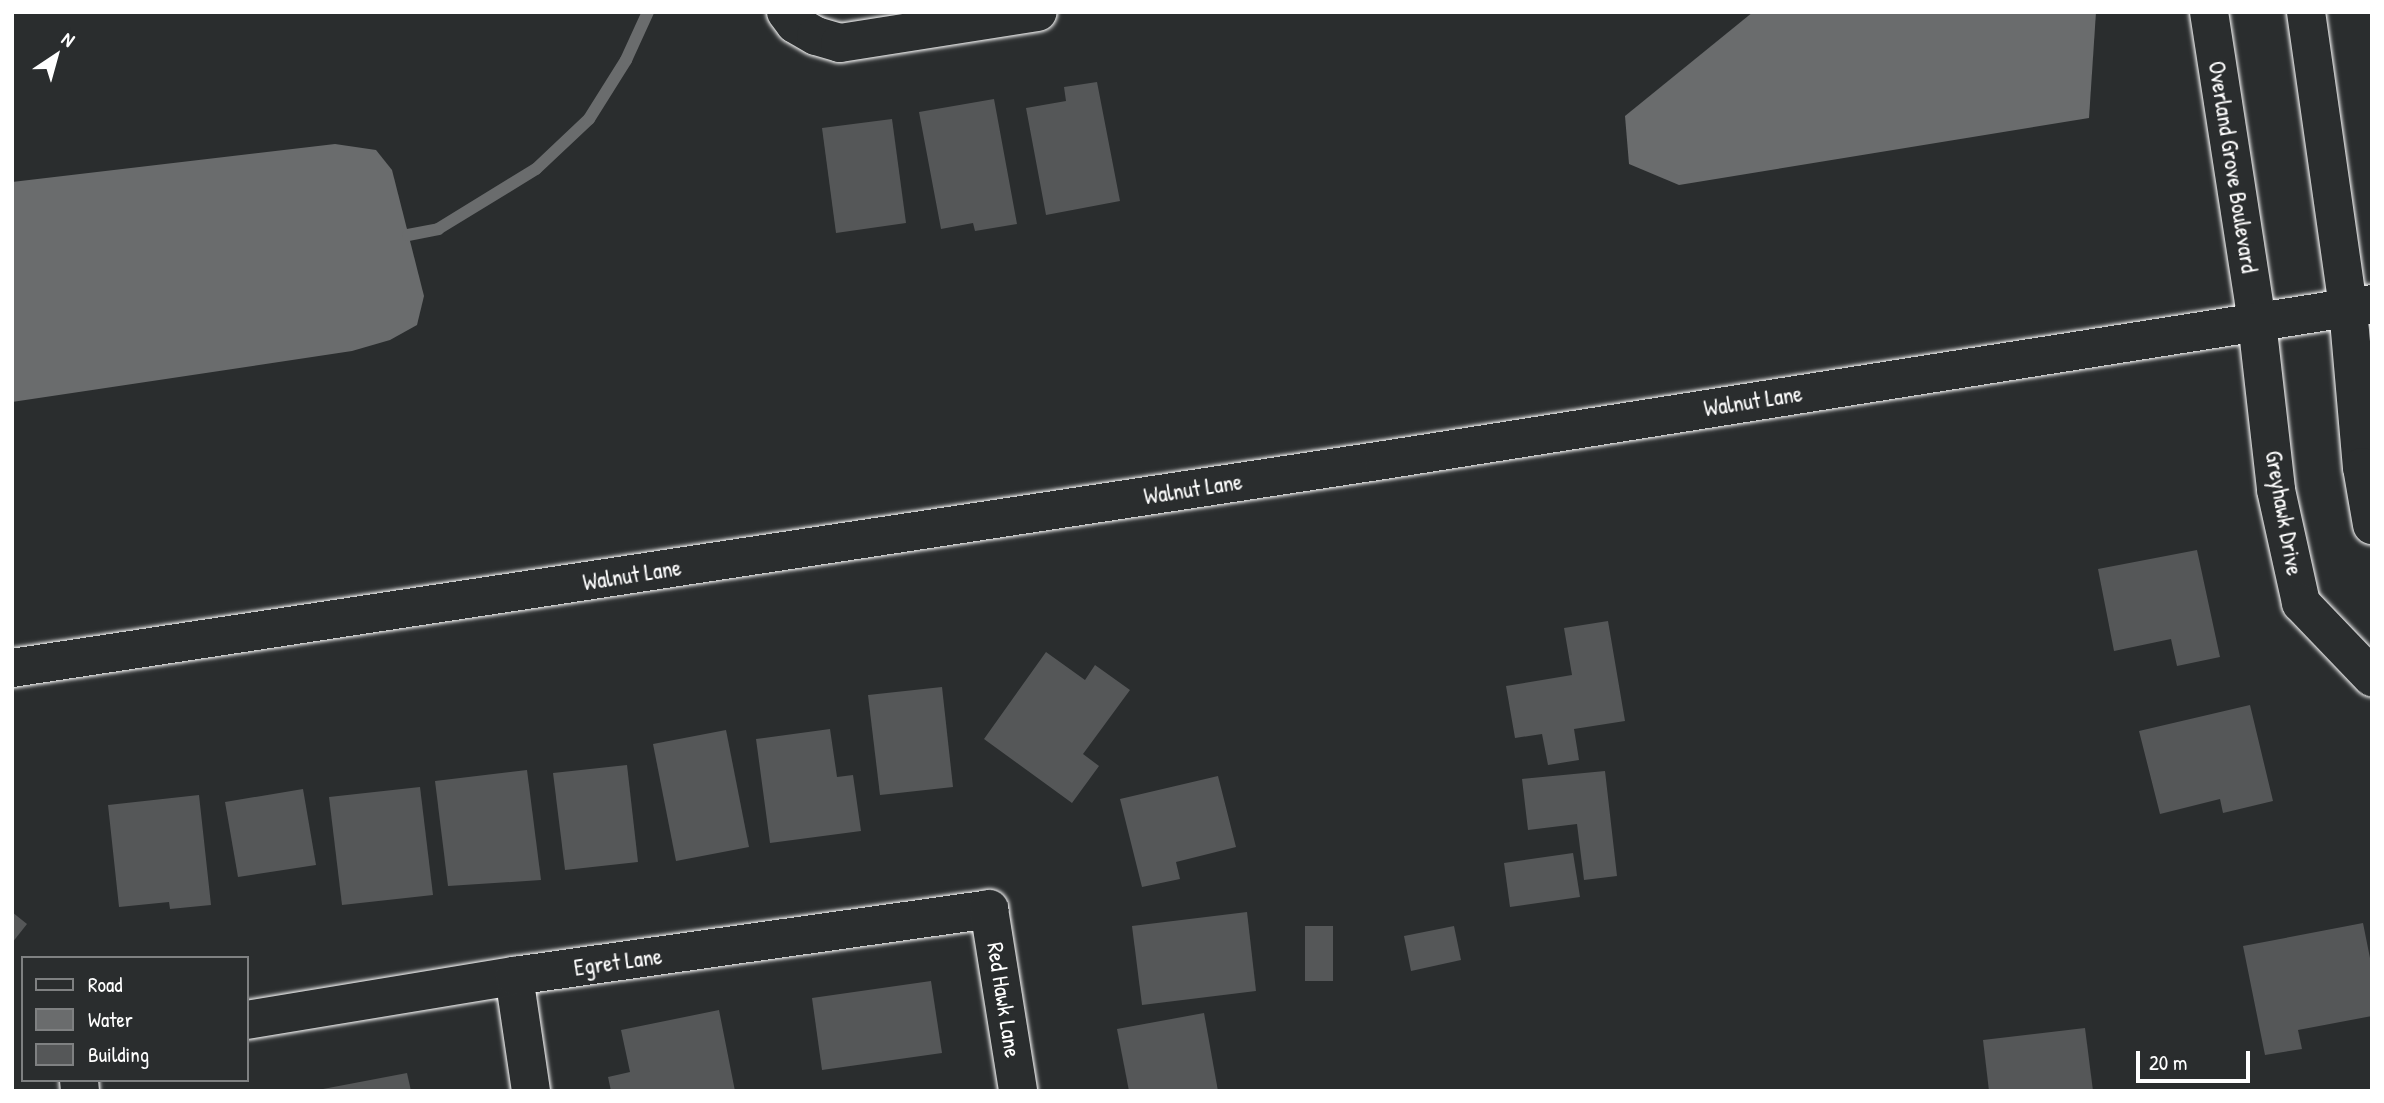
<!DOCTYPE html>
<style>
body{margin:0}
#map{position:relative;width:2384px;height:1103px;overflow:hidden;background:#2a2d2e;font-family:"Patrick Hand",sans-serif}
div>[style]{position:absolute}
.water>*{inset:0;background:#6a6c6d}
.stream>*{height:12px;margin:-6px;padding:0 6px;transform-origin:6px;border-radius:6px;background:#6a6c6d}
.building>*{inset:0;background:#555758}
.roads{filter:drop-shadow(0 0 2px #fff) drop-shadow(0 0 2px #fff)}
.minor>*{height:38px;margin:-19px;padding:0 19px;transform-origin:19px;border-radius:19px;background:#2a2d2e}
.secondary>*{height:38px;margin:-19px;padding:0 19px;transform-origin:19px;border-radius:19px;background:#2a2d2e}
span{translate:-50% -50%;white-space:nowrap;text-align:center;line-height:1.15;-webkit-text-stroke:6px #2a2d2e;paint-order:stroke}
.street-label{font-size:23px;color:#fff}
.frame{position:absolute;inset:0;border:14px solid #fff;pointer-events:none}
.legend{position:absolute;left:21px;top:956px;width:228px;height:126px;box-sizing:border-box;background:#2a2d2e;border:2px solid #7f8182;margin:0;padding:9px 12px;list-style:none;font-size:21px;color:#fff}
.legend li{display:flex;align-items:center;gap:14px;height:35px}
.legend b{width:35px;border:2px solid #7f8182}
.north{position:absolute;left:21px;top:21px;width:70px;height:70px;-webkit-text-stroke:5px #2a2d2e;paint-order:stroke;rotate:36deg;font-size:19px;font-weight:700;line-height:28px;text-align:center;color:#fff}
.north::after{content:'';display:block;margin:auto;width:24px;height:32px;background:#fff;clip-path:polygon(50% 0,100% 100%,50% 72%,0 100%)}
.scale{position:absolute;left:2136px;top:1051px;width:114px;height:32px;box-sizing:border-box;border:4px solid #fff;border-top:0;padding-left:9px;font-size:21px;line-height:24px;white-space:nowrap;color:#fff;-webkit-text-stroke:5px #2a2d2e;paint-order:stroke}
</style>
<div id="map">
<div class="water">
<div style="clip-path:polygon(1753px 12px,2096px 12px,2089px 118px,1679px 185px,1629px 164px,1625px 116px)"></div>
<div style="clip-path:polygon(335px 144px,376px 150px,392px 170px,424px 296px,417px 325px,390px 340px,352px 351px,12px 402px,12px 182px)"></div>
</div>
<div class="stream">
<div style="left:408px;top:235px;width:31px;rotate:-11deg"></div>
<div style="left:438px;top:229px;width:115px;rotate:-31.5deg"></div>
<div style="left:536px;top:169px;width:73px;rotate:-43.3deg"></div>
<div style="left:589px;top:119px;width:70px;rotate:-57.9deg"></div>
<div style="left:626px;top:60px;width:53px;rotate:-65.4deg"></div>
</div>
<div class="building">
<div style="clip-path:polygon(1097px 82px,1120px 201px,1046px 215px,1026px 108px,1066px 101px,1064px 87px)"></div>
<div style="clip-path:polygon(994px 99px,1017px 224px,975px 231px,973px 223px,941px 229px,919px 112px)"></div>
<div style="clip-path:polygon(892px 119px,906px 223px,836px 233px,822px 128px)"></div>
<div style="clip-path:polygon(2197px 550px,2220px 657px,2177px 666px,2171px 639px,2114px 651px,2098px 569px)"></div>
<div style="clip-path:polygon(1608px 621px,1625px 721px,1574px 729px,1579px 760px,1548px 765px,1542px 734px,1515px 738px,1506px 686px,1572px 675px,1564px 628px)"></div>
<div style="clip-path:polygon(1046px 652px,1085px 680px,1095px 665px,1130px 690px,1083px 754px,1099px 766px,1072px 803px,984px 739px)"></div>
<div style="clip-path:polygon(942px 687px,953px 787px,880px 795px,868px 695px)"></div>
<div style="clip-path:polygon(2250px 705px,2273px 801px,2223px 813px,2220px 799px,2160px 814px,2139px 731px)"></div>
<div style="clip-path:polygon(830px 729px,837px 777px,853px 775px,861px 831px,770px 843px,756px 739px)"></div>
<div style="clip-path:polygon(726px 730px,749px 847px,676px 861px,653px 744px)"></div>
<div style="clip-path:polygon(627px 765px,638px 862px,565px 870px,553px 773px)"></div>
<div style="clip-path:polygon(527px 770px,541px 880px,448px 886px,435px 781px)"></div>
<div style="clip-path:polygon(1605px 771px,1617px 876px,1584px 880px,1577px 824px,1528px 830px,1522px 779px)"></div>
<div style="clip-path:polygon(1218px 776px,1236px 847px,1176px 862px,1180px 879px,1142px 887px,1120px 799px)"></div>
<div style="clip-path:polygon(420px 787px,433px 895px,342px 905px,329px 797px)"></div>
<div style="clip-path:polygon(303px 789px,316px 865px,238px 877px,225px 802px)"></div>
<div style="clip-path:polygon(199px 795px,211px 905px,170px 909px,169px 902px,119px 907px,108px 805px)"></div>
<div style="clip-path:polygon(1573px 853px,1580px 897px,1510px 907px,1504px 863px)"></div>
<div style="clip-path:polygon(12px 912px,27px 924px,12px 943px)"></div>
<div style="clip-path:polygon(1247px 912px,1256px 991px,1142px 1005px,1132px 926px)"></div>
<div style="clip-path:polygon(2363px 923px,2372px 968px,2372px 1016px,2298px 1030px,2302px 1049px,2265px 1055px,2243px 946px)"></div>
<div style="clip-path:polygon(1305px 926px,1333px 926px,1333px 981px,1305px 981px)"></div>
<div style="clip-path:polygon(1454px 926px,1461px 960px,1411px 971px,1404px 936px)"></div>
<div style="clip-path:polygon(931px 981px,942px 1053px,822px 1070px,812px 998px)"></div>
<div style="clip-path:polygon(719px 1010px,735px 1091px,611px 1091px,608px 1077px,630px 1072px,621px 1030px)"></div>
<div style="clip-path:polygon(1204px 1013px,1218px 1091px,1129px 1091px,1117px 1029px)"></div>
<div style="clip-path:polygon(2085px 1028px,2093px 1091px,1989px 1091px,1983px 1040px)"></div>
<div style="clip-path:polygon(407px 1073px,411px 1091px,323px 1091px,323px 1089px)"></div>
</div>
<div class="roads">
<div class="minor">
<div style="left:786px;top:12px;width:15px;rotate:53deg"></div>
<div style="left:795px;top:24px;width:24px;rotate:30deg"></div>
<div style="left:816px;top:36px;width:25px;rotate:16deg"></div>
<div style="left:840px;top:43px;width:200px;rotate:-8.9deg"></div>
<div style="left:2209px;top:12px;width:314px;rotate:81.2deg"></div>
<div style="left:2257px;top:322px;width:169px;rotate:83.5deg"></div>
<div style="left:2276px;top:490px;width:116px;rotate:77.5deg"></div>
<div style="left:2301px;top:603px;width:103px;rotate:46.2deg"></div>
<div style="left:2306px;top:12px;width:299px;rotate:81.9deg"></div>
<div style="left:2348px;top:308px;width:160px;rotate:85deg"></div>
<div style="left:2362px;top:467px;width:59px;rotate:80.2deg"></div>
<div style="left:514px;top:976px;width:116px;rotate:81.6deg"></div>
<div style="left:247px;top:1020px;width:271px;rotate:-9.4deg"></div>
<div style="left:514px;top:976px;width:480px;rotate:-8deg"></div>
<div style="left:989px;top:909px;width:184px;rotate:80.9deg"></div>
<div style="left:79px;top:1080px;width:11px;rotate:85deg"></div>
</div>
<div class="secondary">
<div style="left:12px;top:668px;width:1388px;rotate:-8.62deg"></div>
<div style="left:1384px;top:460px;width:1000px;rotate:-8.97deg"></div>
</div>
</div>
<div class="street-label">
<span style="left:2233px;top:167px;rotate:81deg">Overland Grove Boulevard</span>
<span style="left:1753px;top:401px;rotate:-9deg">Walnut Lane</span>
<span style="left:1193px;top:489px;rotate:-9deg">Walnut Lane</span>
<span style="left:2284px;top:513px;rotate:80deg">Greyhawk Drive</span>
<span style="left:632px;top:575px;rotate:-9deg">Walnut Lane</span>
<span style="left:618px;top:962px;rotate:-8deg">Egret Lane</span>
<span style="left:1004px;top:1000px;rotate:81deg">Red Hawk Lane</span>
</div>
<div class="frame"></div>
<ul class="legend">
<li><b style="height:9px;background:#2a2d2e"></b>Road</li>
<li><b style="height:19px;background:#6a6c6d"></b>Water</li>
<li><b style="height:19px;background:#555758"></b>Building</li>
</ul>
<div class="north">N</div>
<div class="scale">20 m</div>
</div>
